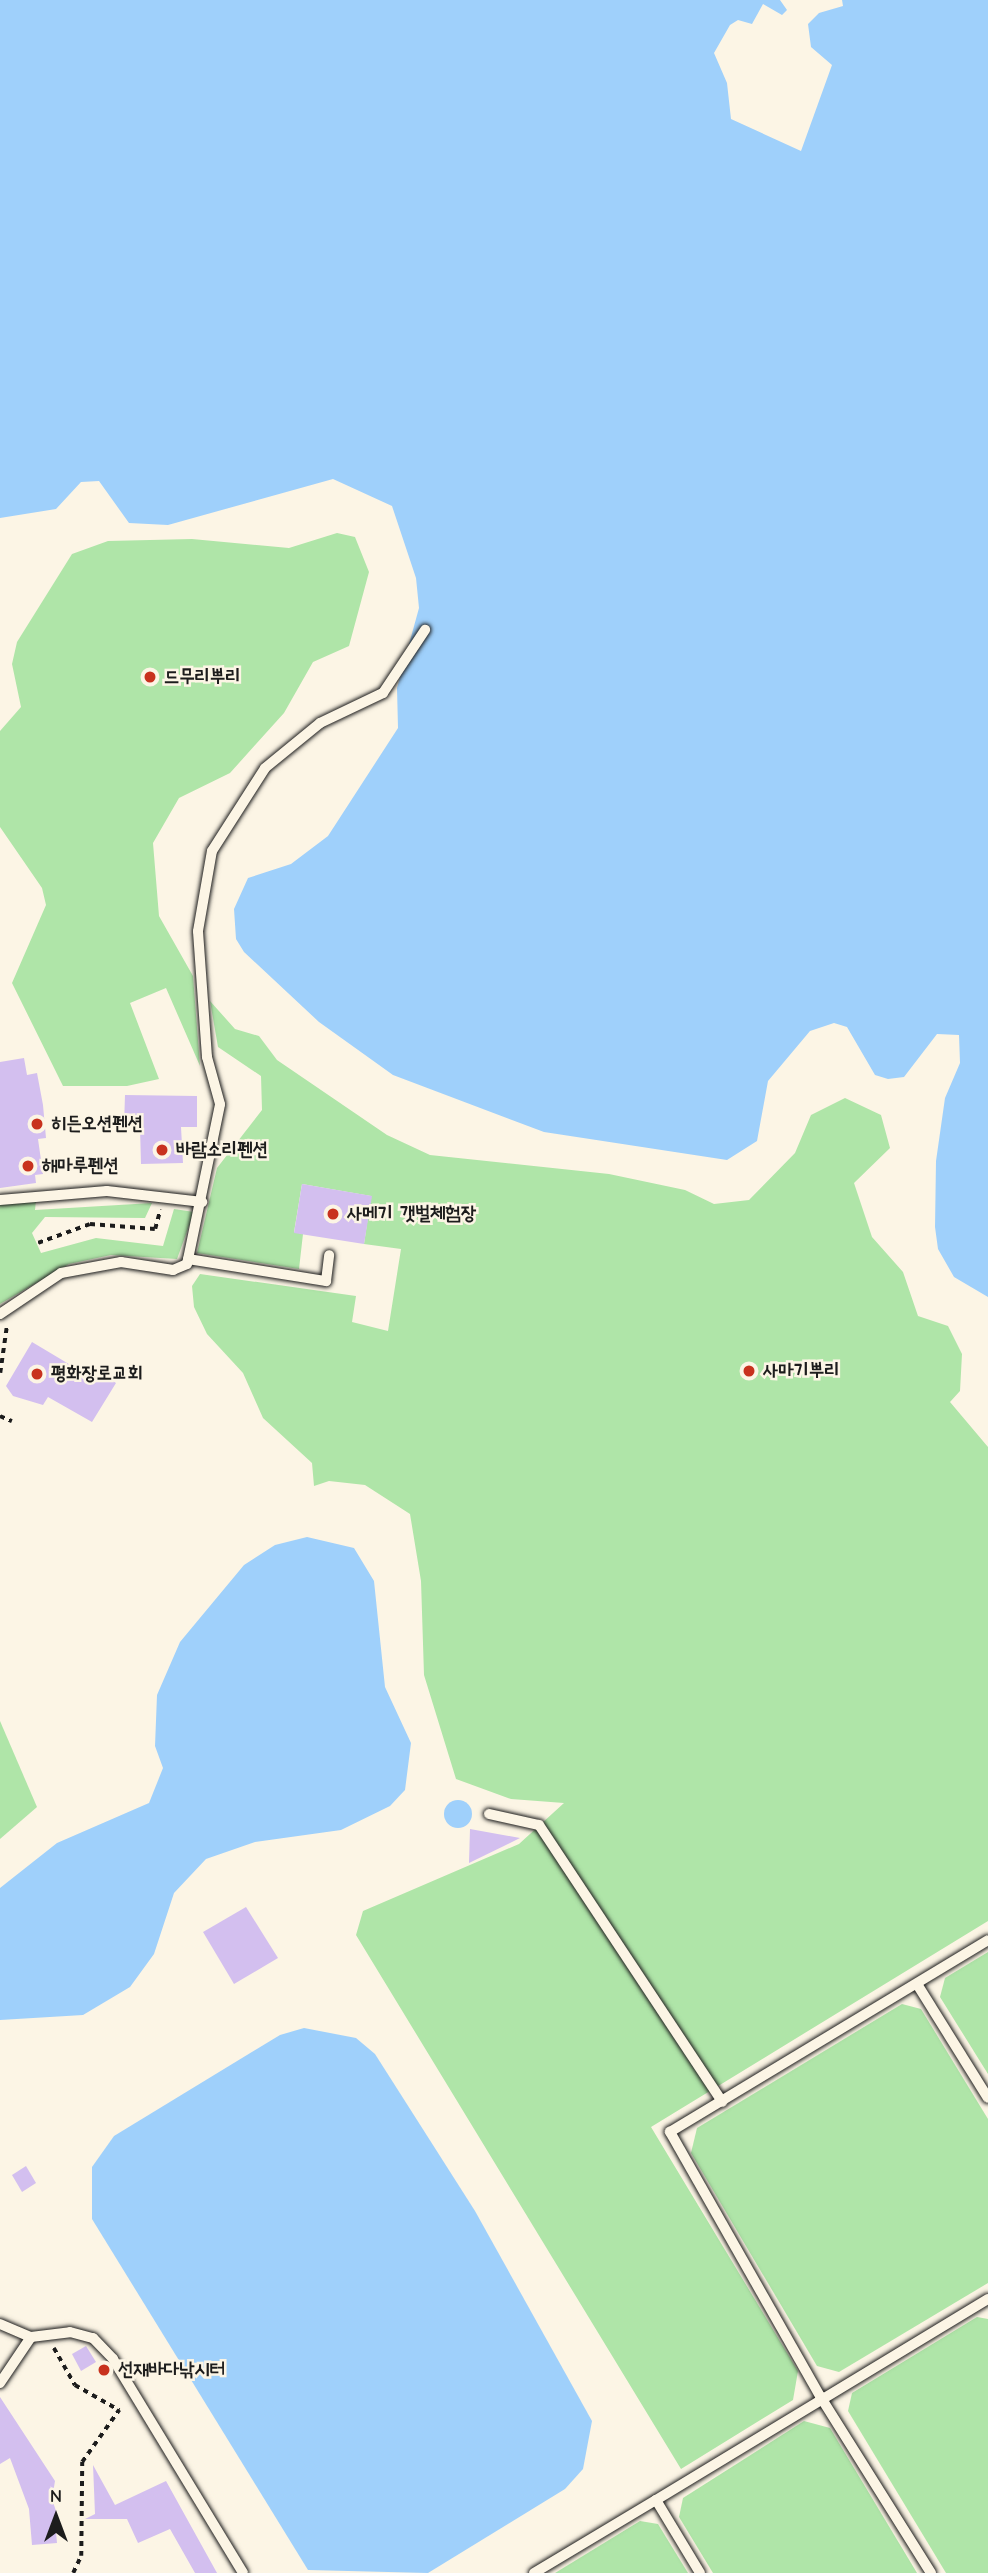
<!DOCTYPE html>
<meta charset="utf-8">
<style>
body{margin:0}
#map{position:relative;width:988px;height:2573px;overflow:hidden;background:#fcf5e5;font-family:"Comic Neue","Poor Story",sans-serif}
div>[style]{position:absolute}
.green>*{inset:0;background:#afe5a8}
.water>*{inset:0;background:#9fd0fb}
.round{border-radius:50%}
.building>*{inset:0;background:#d3bfef}
.path>*{height:3.5px;margin-top:-1.75px;transform-origin:0;background:repeating-linear-gradient(90deg,#1c1c1c 0 5px,transparent 0 10px)}
.roads{filter:drop-shadow(0 0 2px #1c1c1c) drop-shadow(0 0 2px #1c1c1c)}
.service>*{height:10px;margin:-5px;padding:0 5px;transform-origin:5px;border-radius:5px;background:#fcf5e5}
.dots>*{width:19px;height:19px;translate:-50% -50%;box-sizing:border-box;border:4px solid #fcf5e5;border-radius:50%}
span{translate:-50% -50%;white-space:nowrap;text-align:center;line-height:1.15;-webkit-text-stroke:5px #fcf5e5;paint-order:stroke}
.poi-label{font-size:19px;color:#1c1c1c;font-weight:700}
.left{translate:0 -50%;text-align:left}
.north{position:absolute;left:21px;top:2482px;width:70px;height:70px;-webkit-text-stroke:5px #fcf5e5;paint-order:stroke;rotate:0deg;font-size:19px;font-weight:700;line-height:28px;text-align:center;color:#1c1c1c}
.north::after{content:'';display:block;margin:auto;width:24px;height:32px;background:#1c1c1c;clip-path:polygon(50% 0,100% 100%,50% 72%,0 100%)}
</style>
<div id="map">
<div class="green">
<div style="clip-path:polygon(337px 533px,355px 537px,369px 572px,349px 646px,313px 662px,284px 713px,230px 773px,179px 798px,153px 843px,159px 916px,193px 976px,200px 1066px,166px 988px,130px 1003px,159px 1079px,127px 1086px,63px 1086px,12px 983px,46px 905px,42px 888px,0 827px,0 731px,21px 707px,12px 664px,17px 642px,72px 554px,108px 541px,192px 539px,289px 548px)"></div>
<div style="clip-path:polygon(210px 1001px,235px 1029px,259px 1036px,277px 1060px,387px 1135px,430px 1155px,609px 1174px,685px 1190px,714px 1204px,749px 1200px,795px 1153px,811px 1115px,845px 1098px,881px 1115px,890px 1148px,854px 1183px,872px 1237px,903px 1272px,918px 1316px,948px 1326px,962px 1354px,960px 1391px,950px 1402px,988px 1447px,988px 1921px,651px 2127px,798px 2371px,793px 2400px,681px 2469px,356px 1935px,363px 1911px,519px 1844px,564px 1803px,511px 1799px,456px 1779px,424px 1675px,421px 1581px,410px 1514px,365px 1485px,329px 1481px,314px 1486px,312px 1463px,263px 1418px,243px 1373px,207px 1334px,194px 1307px,192px 1286px,200px 1274px,356px 1296px,352px 1322px,388px 1331px,401px 1249px,364px 1244px,371px 1196px,302px 1184px,294px 1232px,303px 1234px,299px 1269px,197px 1253px,217px 1168px,262px 1110px,261px 1076px,218px 1047px)"></div>
<div style="clip-path:polygon(36px 1200px,35px 1210px,152px 1203px,145px 1218px,45px 1217px,32px 1233px,41px 1253px,96px 1238px,163px 1246px,174px 1209px,194px 1212px,177px 1259px,111px 1255px,69px 1264px,0 1304px,0 1202px)"></div>
<div style="clip-path:polygon(0 1721px,37px 1807px,0 1839px)"></div>
<div style="clip-path:polygon(988px 1952px,988px 2074px,940px 1997px,945px 1978px)"></div>
<div style="clip-path:polygon(902px 2004px,921px 2009px,988px 2119px,988px 2283px,839px 2372px,817px 2366px,691px 2153px,697px 2128px)"></div>
<div style="clip-path:polygon(977px 2317px,988px 2319px,988px 2573px,946px 2573px,848px 2411px,852px 2393px)"></div>
<div style="clip-path:polygon(804px 2421px,830px 2428px,917px 2573px,713px 2573px,679px 2517px,683px 2498px)"></div>
<div style="clip-path:polygon(640px 2521px,658px 2524px,688px 2573px,555px 2573px)"></div>
</div>
<div class="water">
<div style="clip-path:polygon(0 0,780px 0,787px 10px,782px 15px,763px 4px,752px 24px,738px 20px,730px 25px,714px 53px,727px 83px,731px 119px,801px 151px,832px 65px,811px 47px,808px 24px,819px 13px,843px 6px,842px 0,988px 0,988px 1297px,954px 1277px,938px 1249px,935px 1227px,936px 1161px,945px 1098px,960px 1063px,959px 1035px,937px 1034px,904px 1077px,888px 1079px,875px 1075px,847px 1027px,834px 1023px,810px 1031px,768px 1081px,757px 1141px,727px 1160px,544px 1132px,393px 1075px,319px 1022px,244px 952px,236px 939px,234px 909px,248px 878px,291px 864px,328px 836px,398px 728px,397px 688px,419px 608px,416px 578px,392px 506px,333px 479px,168px 525px,129px 523px,99px 481px,81px 482px,56px 509px,0 518px)"></div>
<div style="clip-path:polygon(307px 1537px,354px 1548px,374px 1581px,385px 1687px,411px 1743px,405px 1790px,390px 1806px,341px 1830px,255px 1842px,206px 1859px,174px 1893px,154px 1954px,130px 1987px,83px 2015px,0 2020px,0 1888px,57px 1843px,149px 1803px,163px 1768px,155px 1746px,157px 1695px,180px 1642px,244px 1565px,275px 1545px)"></div>
<div class="round" style="left:444px;top:1800px;width:28px;height:28px"></div>
<div style="clip-path:polygon(304px 2028px,356px 2038px,375px 2054px,475px 2211px,592px 2421px,583px 2469px,565px 2489px,428px 2573px,308px 2570px,92px 2219px,92px 2167px,114px 2136px,280px 2035px)"></div>
</div>
<div class="building">
<div style="clip-path:polygon(24px 1058px,27px 1075px,37px 1073px,43px 1105px,46px 1138px,38px 1139px,43px 1174px,35px 1175px,36px 1183px,0 1188px,0 1062px)"></div>
<div style="clip-path:polygon(125px 1095px,197px 1096px,197px 1127px,181px 1127px,183px 1163px,141px 1164px,140px 1127px,124px 1126px)"></div>
<div style="clip-path:polygon(302px 1184px,372px 1196px,364px 1244px,294px 1233px)"></div>
<div style="clip-path:polygon(32px 1342px,99px 1382px,103px 1375px,116px 1383px,92px 1422px,48px 1397px,43px 1405px,13px 1396px,6px 1386px)"></div>
<div style="clip-path:polygon(470px 1829px,520px 1838px,469px 1863px)"></div>
<div style="clip-path:polygon(246px 1907px,278px 1958px,234px 1984px,203px 1932px)"></div>
<div style="clip-path:polygon(26px 2166px,36px 2183px,22px 2192px,12px 2175px)"></div>
<div style="clip-path:polygon(86px 2346px,96px 2362px,81px 2371px,72px 2354px)"></div>
<div style="clip-path:polygon(0 2397px,55px 2481px,52px 2499px,63px 2532px,56px 2532px,57px 2543px,32px 2545px,29px 2509px,10px 2458px,0 2464px)"></div>
<div style="clip-path:polygon(93px 2465px,115px 2505px,166px 2481px,217px 2573px,195px 2573px,170px 2529px,138px 2543px,127px 2519px,85px 2519px,95px 2514px)"></div>
</div>
<div class="path">
<div style="left:38px;top:1243px;width:55px;rotate:-20.1deg"></div>
<div style="left:90px;top:1224px;width:65px;rotate:4.4deg"></div>
<div style="left:155px;top:1229px;width:20px;rotate:-75deg"></div>
<div style="left:0;top:1373px;width:49px;rotate:-81.9deg"></div>
<div style="left:0;top:1416px;width:13px;rotate:23deg"></div>
<div style="left:54px;top:2348px;width:43px;rotate:60.4deg"></div>
<div style="left:75px;top:2385px;width:51px;rotate:29.6deg"></div>
<div style="left:73px;top:2573px;width:19px;rotate:-65deg"></div>
<div style="left:81px;top:2556px;width:94px;rotate:-89.4deg"></div>
<div style="left:82px;top:2462px;width:64px;rotate:-54.6deg"></div>
</div>
<div class="roads">
<div class="service">
<div style="left:0;top:1200px;width:107px;rotate:-4.8deg"></div>
<div style="left:107px;top:1191px;width:96px;rotate:6.6deg"></div>
<div style="left:188px;top:1259px;width:140px;rotate:9.1deg"></div>
<div style="left:326px;top:1281px;width:26px;rotate:-83deg"></div>
<div style="left:0;top:1314px;width:73px;rotate:-33.9deg"></div>
<div style="left:61px;top:1273px;width:61px;rotate:-10.4deg"></div>
<div style="left:121px;top:1262px;width:53px;rotate:8.7deg"></div>
<div style="left:173px;top:1270px;width:15px;rotate:-23deg"></div>
<div style="left:187px;top:1264px;width:163px;rotate:-78.3deg"></div>
<div style="left:220px;top:1104px;width:49px;rotate:-105.5deg"></div>
<div style="left:207px;top:1057px;width:126px;rotate:-94.1deg"></div>
<div style="left:198px;top:931px;width:81px;rotate:-80.1deg"></div>
<div style="left:212px;top:851px;width:98px;rotate:-57.4deg"></div>
<div style="left:265px;top:768px;width:71px;rotate:-39.3deg"></div>
<div style="left:320px;top:723px;width:70px;rotate:-25.5deg"></div>
<div style="left:383px;top:693px;width:76px;rotate:-56.3deg"></div>
<div style="left:489px;top:1814px;width:51px;rotate:12.4deg"></div>
<div style="left:539px;top:1825px;width:332px;rotate:56.5deg"></div>
<div style="left:917px;top:1984px;width:134px;rotate:58.1deg"></div>
<div style="left:0;top:2324px;width:34px;rotate:23deg"></div>
<div style="left:31px;top:2337px;width:39px;rotate:-7deg"></div>
<div style="left:70px;top:2332px;width:24px;rotate:15deg"></div>
<div style="left:93px;top:2338px;width:29px;rotate:46deg"></div>
<div style="left:113px;top:2359px;width:250px;rotate:58.7deg"></div>
<div style="left:0;top:2383px;width:55px;rotate:-56deg"></div>
<div style="left:656px;top:2500px;width:388px;rotate:-31.2deg"></div>
<div style="left:534px;top:2573px;width:142px;rotate:-30.9deg"></div>
<div style="left:656px;top:2500px;width:85px;rotate:58.9deg"></div>
<div style="left:931px;top:2573px;width:209px;rotate:-122.1deg"></div>
<div style="left:820px;top:2396px;width:304px;rotate:-119.6deg"></div>
<div style="left:670px;top:2132px;width:371px;rotate:-31.1deg"></div>
</div>
</div>
<div class="dots">
<div style="left:150px;top:677px;background:#c8321e"></div>
<div style="left:37px;top:1124px;background:#c8321e"></div>
<div style="left:162px;top:1150px;background:#c8321e"></div>
<div style="left:28px;top:1166px;background:#c8321e"></div>
<div style="left:333px;top:1214px;background:#c8321e"></div>
<div style="left:749px;top:1371px;background:#c8321e"></div>
<div style="left:37px;top:1374px;background:#c8321e"></div>
<div style="left:104px;top:2370px;background:#c8321e"></div>
</div>
<div class="poi-label">
<span class="left" style="left:164px;top:677px">드무리뿌리</span>
<span class="left" style="left:51px;top:1124px">히든오션펜션</span>
<span class="left" style="left:176px;top:1150px">바람소리펜션</span>
<span class="left" style="left:42px;top:1166px">해마루펜션</span>
<span class="left" style="left:347px;top:1214px">사메기 갯벌체험장</span>
<span class="left" style="left:763px;top:1371px">사마기뿌리</span>
<span class="left" style="left:51px;top:1374px">평화장로교회</span>
<span class="left" style="left:118px;top:2370px">선재바다낚시터</span>
</div>
<div class="north">N</div>
</div>
